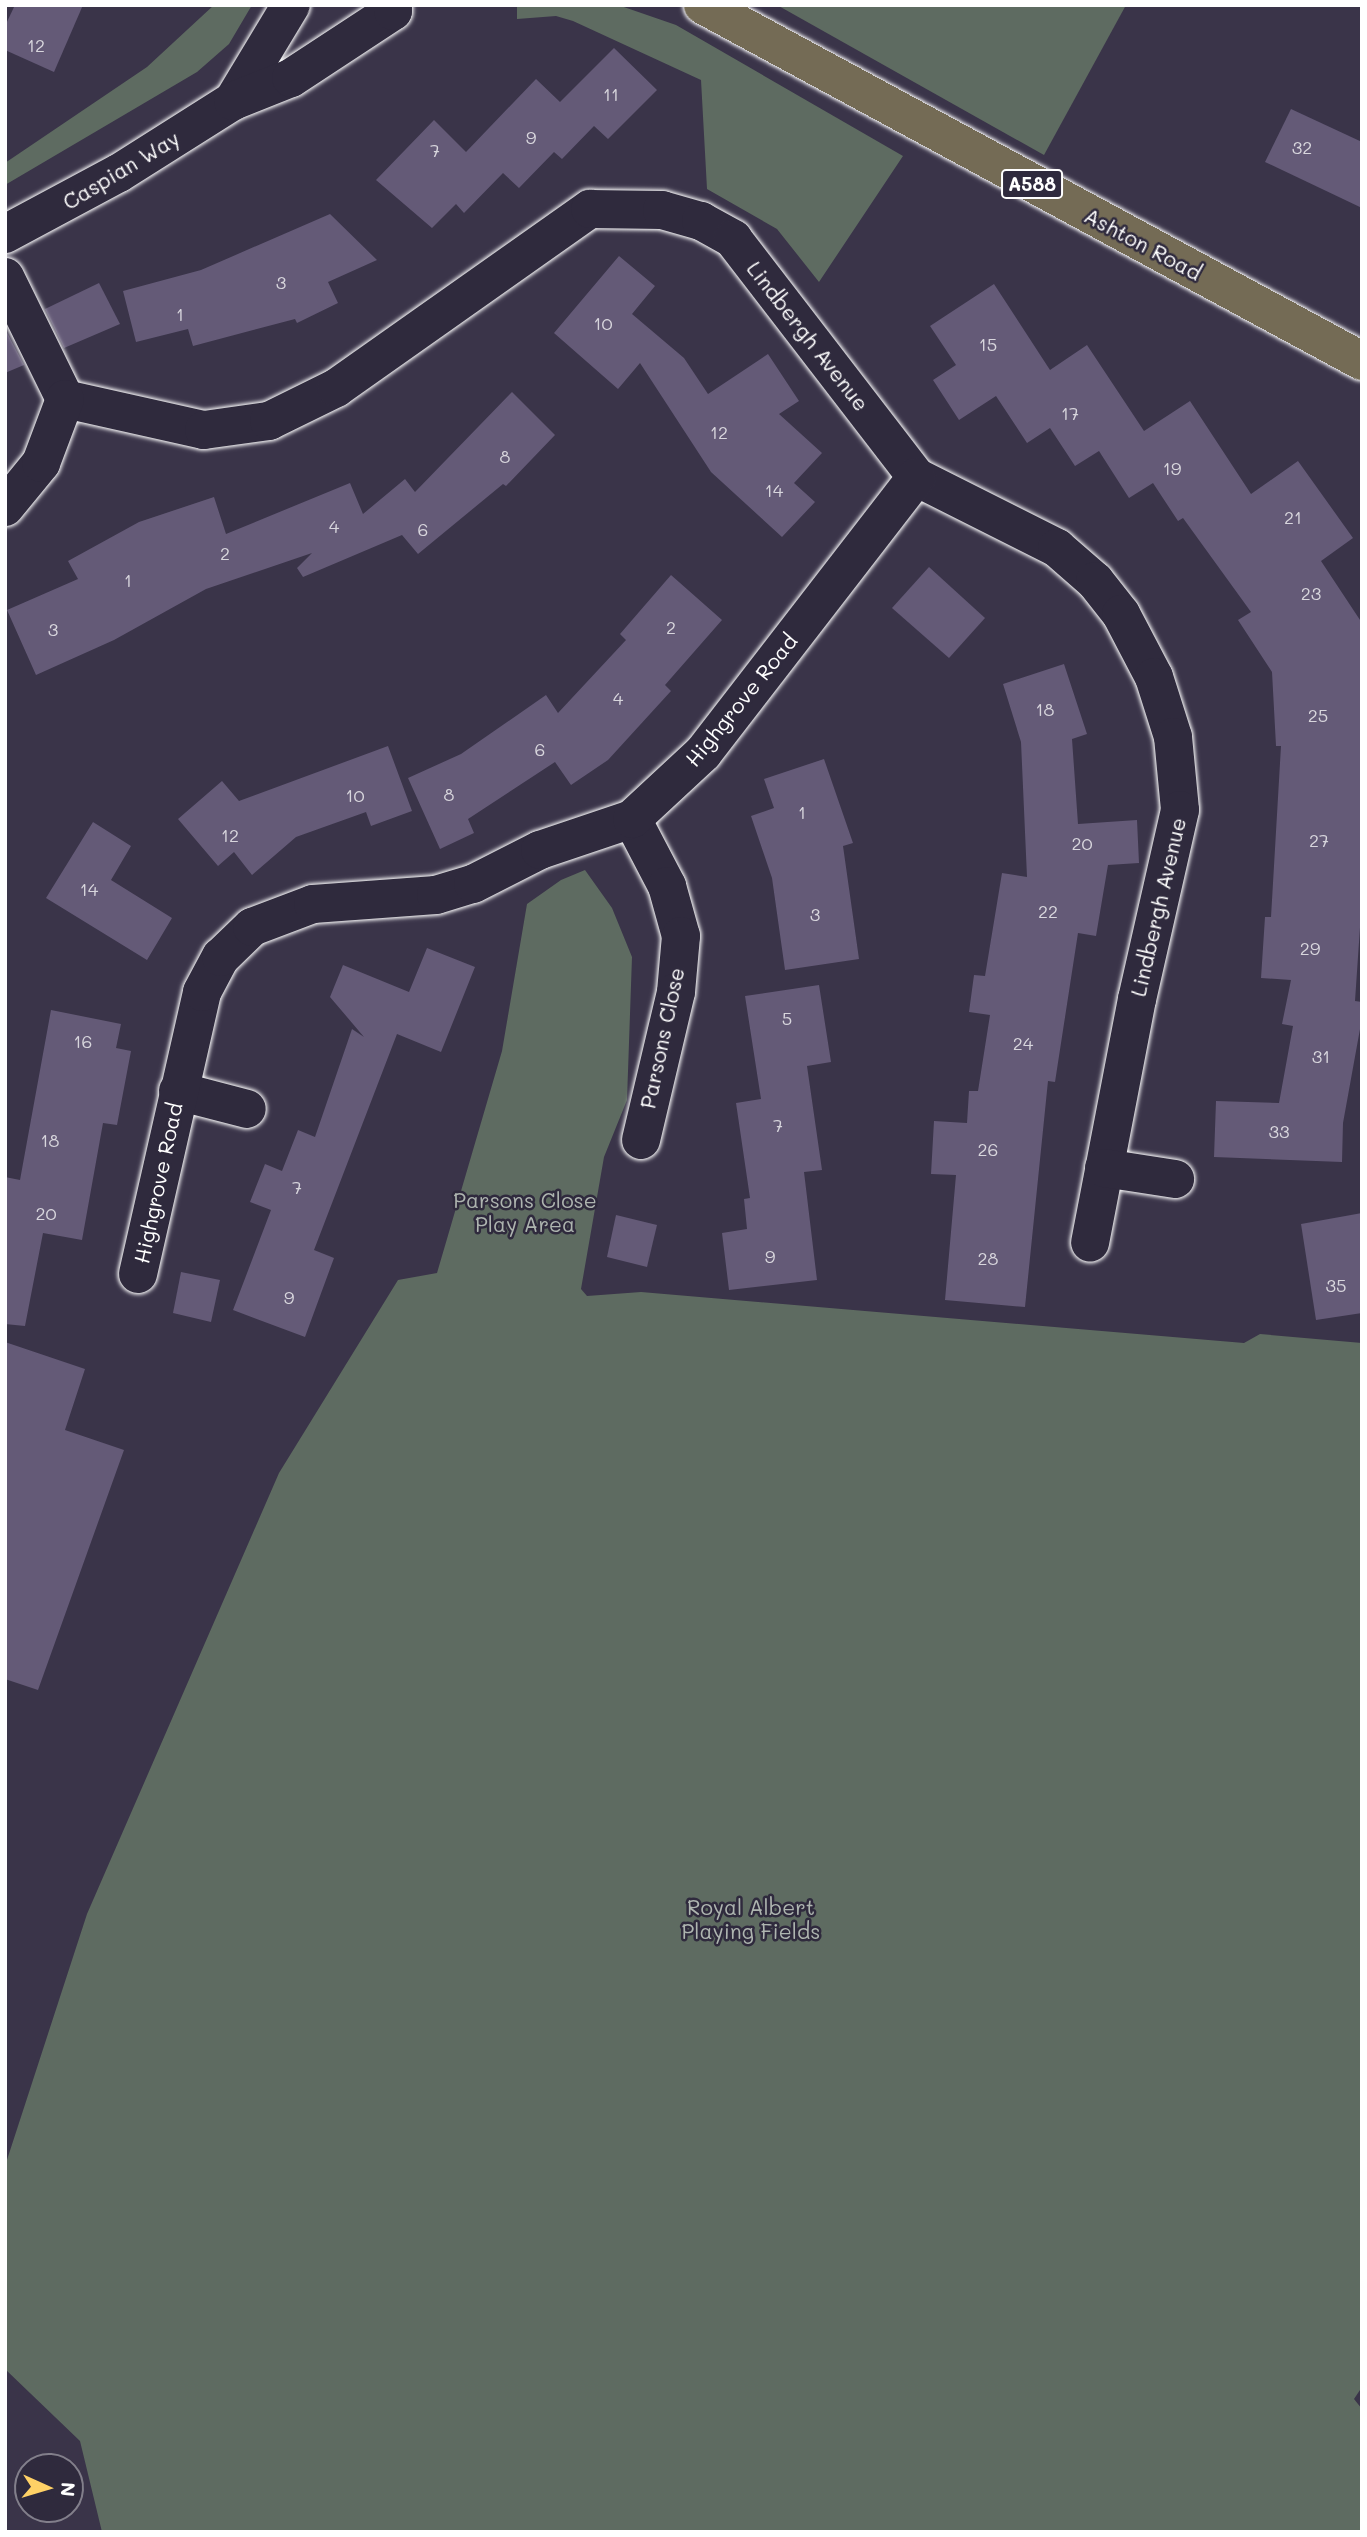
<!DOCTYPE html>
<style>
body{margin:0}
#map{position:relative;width:1367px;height:2537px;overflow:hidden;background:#3a3449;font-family:Mali,sans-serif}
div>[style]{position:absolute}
.green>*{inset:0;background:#5e6b61}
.building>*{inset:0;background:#645a77}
.roads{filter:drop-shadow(0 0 2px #fff) drop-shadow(0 0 2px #fff)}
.minor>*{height:38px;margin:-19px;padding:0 19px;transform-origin:19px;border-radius:19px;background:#2f2a3d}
.major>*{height:38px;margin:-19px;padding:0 19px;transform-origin:19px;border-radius:19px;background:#746b55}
span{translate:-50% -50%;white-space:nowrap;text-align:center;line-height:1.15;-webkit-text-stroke:5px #2f2a3d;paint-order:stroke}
.number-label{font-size:18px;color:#d8d6dd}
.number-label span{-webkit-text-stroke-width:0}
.shield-label span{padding:2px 5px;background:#2f2a3d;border:2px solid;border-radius:5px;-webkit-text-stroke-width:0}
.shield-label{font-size:19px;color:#fff;font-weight:700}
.street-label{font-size:21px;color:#fff}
.park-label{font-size:21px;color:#aeb5b0}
.frame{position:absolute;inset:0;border:7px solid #fff;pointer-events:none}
.north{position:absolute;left:14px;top:2453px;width:70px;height:70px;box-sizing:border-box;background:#2f2a3d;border:2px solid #827f8b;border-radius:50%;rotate:94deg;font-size:19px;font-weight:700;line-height:28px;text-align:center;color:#fff}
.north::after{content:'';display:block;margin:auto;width:24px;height:32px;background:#ffd166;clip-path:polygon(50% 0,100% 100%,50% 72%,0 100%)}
</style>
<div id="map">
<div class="green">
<div style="clip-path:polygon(214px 5px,252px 5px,229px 44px,197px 72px,5px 185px,5px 163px,147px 67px)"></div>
<div style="clip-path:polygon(517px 5px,618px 5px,676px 25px,903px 156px,819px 282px,777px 229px,707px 189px,701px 80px,573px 21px,556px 16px,517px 19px)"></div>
<div style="clip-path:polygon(777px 5px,1126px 5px,1044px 155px)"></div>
<div style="clip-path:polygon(585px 870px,612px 908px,632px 957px,627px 1100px,604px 1157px,581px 1289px,587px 1296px,641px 1292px,1244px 1343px,1260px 1334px,1362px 1343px,1362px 2387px,1354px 2399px,1362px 2409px,1362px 2532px,102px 2532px,80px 2441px,5px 2369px,5px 2166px,87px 1914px,279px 1473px,398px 1280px,437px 1273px,502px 1051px,527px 904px,561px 880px)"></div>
</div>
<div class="building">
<div style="clip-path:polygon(15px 5px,83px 5px,54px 72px,5px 50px,5px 26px)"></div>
<div style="clip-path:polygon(614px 48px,657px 90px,608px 139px,594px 126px,562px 159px,554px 152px,519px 188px,503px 173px,464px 213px,456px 204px,432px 228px,376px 180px,434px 120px,466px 152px,536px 79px,560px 102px)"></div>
<div style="clip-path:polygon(1291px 109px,1362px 142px,1362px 208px,1265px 162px)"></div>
<div style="clip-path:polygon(330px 214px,377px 260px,328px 282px,338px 303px,297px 323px,295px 319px,193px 346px,188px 329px,136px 342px,123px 291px,201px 270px)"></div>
<div style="clip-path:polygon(619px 256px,655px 286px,632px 314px,684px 358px,708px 394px,768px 354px,799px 401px,779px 414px,822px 453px,794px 483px,815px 502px,782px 537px,711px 472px,640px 363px,618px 389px,554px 333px)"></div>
<div style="clip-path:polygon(99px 283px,120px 324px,64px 348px,45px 309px)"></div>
<div style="clip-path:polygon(994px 284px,1050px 370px,1087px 345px,1144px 431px,1190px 401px,1251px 494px,1298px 461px,1353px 538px,1321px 561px,1362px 623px,1362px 898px,1355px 1001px,1362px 1002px,1362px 1018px,1343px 1123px,1342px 1162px,1214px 1157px,1216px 1101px,1279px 1103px,1293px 1026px,1282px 1024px,1291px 980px,1261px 978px,1265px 917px,1271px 917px,1281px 746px,1276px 746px,1272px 672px,1238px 620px,1251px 612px,1183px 518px,1178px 521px,1153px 483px,1129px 498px,1099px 451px,1075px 466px,1050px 428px,1027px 443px,996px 396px,959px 420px,933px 380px,956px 365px,930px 326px)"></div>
<div style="clip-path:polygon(5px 329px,24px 365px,5px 373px)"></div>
<div style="clip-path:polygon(512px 392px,555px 435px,506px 486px,503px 484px,418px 554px,402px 535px,303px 577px,297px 568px,312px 553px,206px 589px,114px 640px,36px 675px,7px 610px,78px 579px,68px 561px,139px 522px,214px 497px,226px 534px,350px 483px,363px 514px,405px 479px,415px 492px)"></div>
<div style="clip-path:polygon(929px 567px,985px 618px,949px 658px,892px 608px)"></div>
<div style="clip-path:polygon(671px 575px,722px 620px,665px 685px,671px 691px,608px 760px,571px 785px,555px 762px,468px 819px,474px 833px,440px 849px,408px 778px,461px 754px,546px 695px,558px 713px,626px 640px,620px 634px)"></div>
<div style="clip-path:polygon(1064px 664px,1087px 734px,1072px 739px,1078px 824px,1137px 820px,1139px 863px,1108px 865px,1096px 936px,1078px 933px,1055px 1082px,1048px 1081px,1025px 1307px,945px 1300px,956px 1175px,931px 1174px,934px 1121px,967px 1123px,969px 1091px,978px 1091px,990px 1015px,969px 1012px,974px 975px,985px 976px,1002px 873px,1027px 877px,1021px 742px,1003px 684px)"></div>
<div style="clip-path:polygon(388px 746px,412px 811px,371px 826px,366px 812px,296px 837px,252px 875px,234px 852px,218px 866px,178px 819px,222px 781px,239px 801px)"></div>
<div style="clip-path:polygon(824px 759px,853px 843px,843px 846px,859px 959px,785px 970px,772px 878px,751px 816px,774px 808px,764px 779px)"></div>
<div style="clip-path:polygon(93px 822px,131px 846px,111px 880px,172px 918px,147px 960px,46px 898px)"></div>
<div style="clip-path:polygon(427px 948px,475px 967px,441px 1052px,397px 1034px,314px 1250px,334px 1258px,305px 1337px,233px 1310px,271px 1210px,250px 1202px,265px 1164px,282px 1171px,298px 1130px,315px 1137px,352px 1029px,364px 1037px,330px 997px,343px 965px,409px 992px)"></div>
<div style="clip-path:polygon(819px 985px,831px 1062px,807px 1066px,822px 1170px,804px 1172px,817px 1280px,729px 1290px,722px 1233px,747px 1229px,744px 1199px,750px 1198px,736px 1103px,761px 1099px,745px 996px)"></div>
<div style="clip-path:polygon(51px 1010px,121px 1024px,116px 1048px,131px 1051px,117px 1125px,103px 1123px,82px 1240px,43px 1233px,25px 1326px,5px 1324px,5px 1177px,20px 1180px)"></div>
<div style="clip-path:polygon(1362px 1213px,1362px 1313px,1316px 1320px,1301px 1224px)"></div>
<div style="clip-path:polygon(616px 1215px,657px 1225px,647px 1267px,607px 1257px)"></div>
<div style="clip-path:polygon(181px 1272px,220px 1280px,211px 1322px,173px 1313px)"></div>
<div style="clip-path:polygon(5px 1342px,85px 1369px,65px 1430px,124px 1450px,38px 1690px,5px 1679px)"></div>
</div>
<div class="roads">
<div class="minor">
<div style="left:233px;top:101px;width:112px;rotate:-58.9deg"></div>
<div style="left:5px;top:234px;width:129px;rotate:-28.2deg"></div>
<div style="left:119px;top:173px;width:135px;rotate:-32.3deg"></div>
<div style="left:233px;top:101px;width:62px;rotate:-21.6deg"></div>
<div style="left:291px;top:78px;width:122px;rotate:-33.3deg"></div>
<div style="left:393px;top:11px;width:6px;rotate:-90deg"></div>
<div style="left:5px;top:277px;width:136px;rotate:63.8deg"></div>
<div style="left:65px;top:399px;width:142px;rotate:12.6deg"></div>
<div style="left:204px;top:430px;width:66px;rotate:-7.9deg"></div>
<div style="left:269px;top:421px;width:75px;rotate:-26.2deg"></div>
<div style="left:336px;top:388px;width:311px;rotate:-35.2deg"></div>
<div style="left:590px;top:209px;width:72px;rotate:0.8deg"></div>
<div style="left:662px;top:210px;width:41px;rotate:15.8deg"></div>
<div style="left:701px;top:221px;width:37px;rotate:29deg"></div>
<div style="left:733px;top:239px;width:300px;rotate:52.4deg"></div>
<div style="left:916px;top:477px;width:158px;rotate:26.7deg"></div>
<div style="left:1057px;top:548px;width:50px;rotate:41deg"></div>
<div style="left:1095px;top:581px;width:42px;rotate:51.8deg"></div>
<div style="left:1121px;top:614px;width:71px;rotate:62.4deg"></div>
<div style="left:1154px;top:677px;width:63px;rotate:72.4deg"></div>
<div style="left:1173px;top:737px;width:73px;rotate:84.5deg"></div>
<div style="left:1180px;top:810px;width:194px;rotate:102.8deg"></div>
<div style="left:1137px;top:999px;width:248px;rotate:100.9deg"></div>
<div style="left:5px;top:507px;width:57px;rotate:-50.7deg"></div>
<div style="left:41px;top:463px;width:68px;rotate:-69.4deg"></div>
<div style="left:632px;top:819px;width:76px;rotate:62.4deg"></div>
<div style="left:667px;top:886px;width:52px;rotate:74.4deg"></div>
<div style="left:681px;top:936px;width:56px;rotate:95.1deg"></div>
<div style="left:676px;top:992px;width:152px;rotate:103.3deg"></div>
<div style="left:178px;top:1091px;width:71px;rotate:14.6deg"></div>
<div style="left:1104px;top:1168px;width:72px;rotate:8.8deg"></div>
<div style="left:138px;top:1274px;width:289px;rotate:-77.2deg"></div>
<div style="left:202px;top:992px;width:40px;rotate:-62deg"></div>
<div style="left:221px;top:957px;width:43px;rotate:-44.1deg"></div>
<div style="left:252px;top:927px;width:65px;rotate:-20.7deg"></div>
<div style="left:313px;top:904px;width:123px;rotate:-4.2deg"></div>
<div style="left:436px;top:895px;width:39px;rotate:-17deg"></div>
<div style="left:473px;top:884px;width:75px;rotate:-26.9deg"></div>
<div style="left:540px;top:850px;width:97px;rotate:-18.6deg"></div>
<div style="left:632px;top:819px;width:97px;rotate:-42.9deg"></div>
<div style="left:703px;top:753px;width:349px;rotate:-52.3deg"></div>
</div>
<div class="major">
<div style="left:703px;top:5px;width:749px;rotate:28.38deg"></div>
</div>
</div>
<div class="number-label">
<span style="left:36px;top:45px">12</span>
<span style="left:611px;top:94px">11</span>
<span style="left:531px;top:137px">9</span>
<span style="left:1302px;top:147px">32</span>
<span style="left:435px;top:150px">7</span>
<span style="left:281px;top:282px">3</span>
<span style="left:180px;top:314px">1</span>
<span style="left:603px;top:323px">10</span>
<span style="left:988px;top:344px">15</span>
<span style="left:1070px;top:413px">17</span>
<span style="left:719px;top:432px">12</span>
<span style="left:505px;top:456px">8</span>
<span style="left:1172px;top:468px">19</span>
<span style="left:774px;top:490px">14</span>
<span style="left:1293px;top:517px">21</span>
<span style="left:334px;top:526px">4</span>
<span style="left:423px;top:529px">6</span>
<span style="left:225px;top:553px">2</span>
<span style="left:128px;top:580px">1</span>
<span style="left:1311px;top:593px">23</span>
<span style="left:671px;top:627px">2</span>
<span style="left:53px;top:629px">3</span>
<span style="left:618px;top:698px">4</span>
<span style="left:1045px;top:709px">18</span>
<span style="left:1318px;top:715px">25</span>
<span style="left:540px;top:749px">6</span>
<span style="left:449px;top:794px">8</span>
<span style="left:355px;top:795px">10</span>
<span style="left:802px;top:812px">1</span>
<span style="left:230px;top:835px">12</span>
<span style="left:1319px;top:840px">27</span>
<span style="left:1082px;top:843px">20</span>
<span style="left:89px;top:889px">14</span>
<span style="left:1048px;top:911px">22</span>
<span style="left:815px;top:914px">3</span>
<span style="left:1310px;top:948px">29</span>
<span style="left:787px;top:1018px">5</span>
<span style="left:83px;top:1041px">16</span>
<span style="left:1023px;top:1043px">24</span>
<span style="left:1321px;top:1056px">31</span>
<span style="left:778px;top:1125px">7</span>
<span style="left:1279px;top:1131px">33</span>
<span style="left:50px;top:1140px">18</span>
<span style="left:988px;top:1149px">26</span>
<span style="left:297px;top:1187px">7</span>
<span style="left:46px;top:1213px">20</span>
<span style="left:770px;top:1256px">9</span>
<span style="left:988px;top:1258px">28</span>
<span style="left:1336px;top:1285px">35</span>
<span style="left:289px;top:1297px">9</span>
</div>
<div class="shield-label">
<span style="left:1032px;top:184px">A588</span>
</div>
<div class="street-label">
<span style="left:121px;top:170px;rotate:-31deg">Caspian Way</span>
<span style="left:1143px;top:244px;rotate:28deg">Ashton Road</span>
<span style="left:808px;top:336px;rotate:52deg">Lindbergh Avenue</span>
<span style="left:741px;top:700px;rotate:-51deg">Highgrove Road</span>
<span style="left:1158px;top:907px;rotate:-77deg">Lindbergh Avenue</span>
<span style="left:662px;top:1038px;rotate:-78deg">Parsons Close</span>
<span style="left:158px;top:1183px;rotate:-78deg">Highgrove Road</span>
</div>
<div class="park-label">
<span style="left:525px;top:1212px">Parsons Close<br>Play Area</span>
<span style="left:751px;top:1919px">Royal Albert<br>Playing Fields</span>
</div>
<div class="frame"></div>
<div class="north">N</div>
</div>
